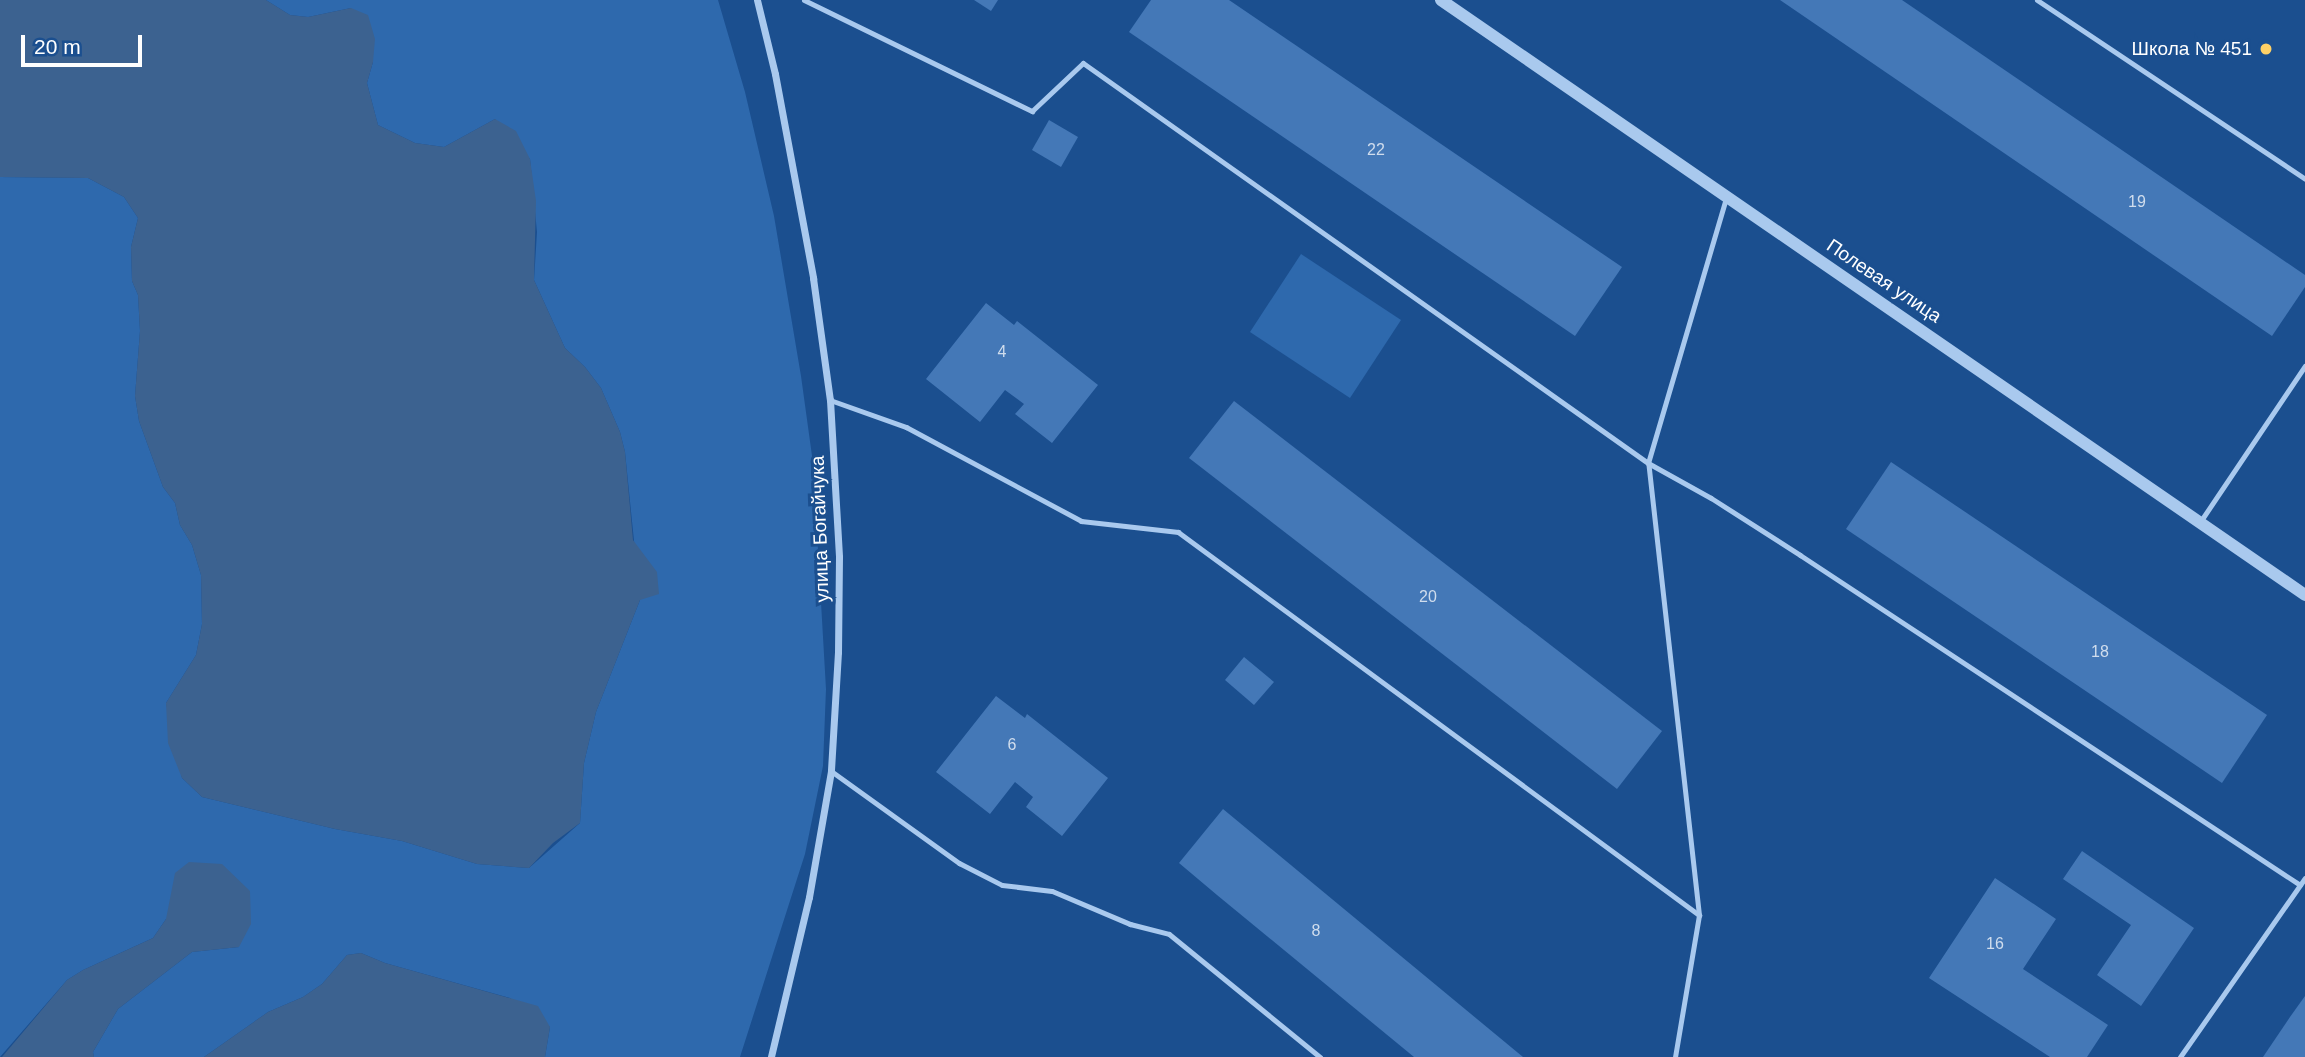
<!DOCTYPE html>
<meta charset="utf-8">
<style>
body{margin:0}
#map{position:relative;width:2305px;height:1057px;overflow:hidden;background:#1b4f8f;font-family:Arial,sans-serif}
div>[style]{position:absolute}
.green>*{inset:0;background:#2e69ad}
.water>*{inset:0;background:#3c6290}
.building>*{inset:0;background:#4478b7}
.service>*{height:5px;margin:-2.5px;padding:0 2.5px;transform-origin:2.5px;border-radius:2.5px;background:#a9c9ee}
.minor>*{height:7px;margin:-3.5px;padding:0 3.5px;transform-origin:3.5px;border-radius:3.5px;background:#a9c9ee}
.tertiary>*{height:12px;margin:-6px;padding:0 6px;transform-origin:6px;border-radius:6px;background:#a9c9ee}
.dots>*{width:19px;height:19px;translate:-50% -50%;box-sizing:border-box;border:4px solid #1b4f8f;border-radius:50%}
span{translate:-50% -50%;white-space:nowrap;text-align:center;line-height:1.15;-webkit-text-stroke:6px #1b4f8f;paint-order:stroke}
.number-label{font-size:16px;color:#d0dded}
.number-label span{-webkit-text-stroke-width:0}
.poi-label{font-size:19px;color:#fff}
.right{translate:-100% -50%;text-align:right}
.street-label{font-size:19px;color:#fff}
.scale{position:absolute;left:21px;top:35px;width:121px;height:32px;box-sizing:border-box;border:4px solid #fff;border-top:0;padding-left:9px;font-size:21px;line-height:24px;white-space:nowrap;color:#fff;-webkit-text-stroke:5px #1b4f8f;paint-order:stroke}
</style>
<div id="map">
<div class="green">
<div style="clip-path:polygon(266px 0,718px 0,745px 92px,774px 216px,801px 376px,813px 463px,826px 689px,823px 766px,805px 854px,740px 1057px,545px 1057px,550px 1027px,510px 998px,385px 963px,361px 953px,347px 955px,322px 984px,303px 997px,268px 1012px,204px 1057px,94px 1057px,93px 1052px,118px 1009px,192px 952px,239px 947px,166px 919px,153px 938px,83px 970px,67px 980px,0 1057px,0 177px,88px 178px,124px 197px,138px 218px,131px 247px,132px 281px,138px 295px,140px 331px,135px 396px,139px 421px,163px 487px,175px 503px,180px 525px,192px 545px,201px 575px,202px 624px,196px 655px,166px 703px,182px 778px,202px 797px,335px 829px,402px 841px,477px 864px,529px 868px,580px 823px,584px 763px,596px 712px,640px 600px,625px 452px,620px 432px,601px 388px,585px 367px,565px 348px,534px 280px,537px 232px,530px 159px,495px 119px,444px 147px,415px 143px,378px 125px,367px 83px,373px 62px,351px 8px,308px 17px,290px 15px)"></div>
<div style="clip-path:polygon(1301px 254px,1401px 320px,1350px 398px,1250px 332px)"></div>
</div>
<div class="water">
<div style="clip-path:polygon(0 0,266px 0,290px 15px,308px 17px,351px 8px,368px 15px,375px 39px,373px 62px,367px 83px,378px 125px,415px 143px,444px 147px,495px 119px,516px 131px,530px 159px,536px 201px,534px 280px,565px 348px,585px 367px,601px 388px,620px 432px,625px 452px,633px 540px,657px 572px,659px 594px,640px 600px,596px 712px,584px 763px,580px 823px,553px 843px,529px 868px,477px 864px,402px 841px,335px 829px,202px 797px,182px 778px,168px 743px,166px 703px,196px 655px,202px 624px,201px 575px,192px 545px,180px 525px,175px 503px,163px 487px,139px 421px,135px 396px,140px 331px,138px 295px,132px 281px,131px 247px,138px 218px,124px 197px,88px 178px,0 177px)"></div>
<div style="clip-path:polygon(189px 862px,222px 864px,250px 891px,251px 924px,239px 947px,192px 952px,118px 1009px,93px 1052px,94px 1057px,2px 1057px,67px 980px,83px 970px,153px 938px,166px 919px,175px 873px)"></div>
<div style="clip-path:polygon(361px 953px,385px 963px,538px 1006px,550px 1027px,545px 1057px,204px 1057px,268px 1012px,303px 997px,322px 984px,347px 955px)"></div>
</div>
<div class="building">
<div style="clip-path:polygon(974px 0,998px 0,991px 11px)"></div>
<div style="clip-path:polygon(1151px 0,1229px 0,1622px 267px,1575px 336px,1129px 32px)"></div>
<div style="clip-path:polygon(1780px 0,1902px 0,2305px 275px,2305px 287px,2272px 336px)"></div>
<div style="clip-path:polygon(1049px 120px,1078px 137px,1061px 167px,1032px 150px)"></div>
<div style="clip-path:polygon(986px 303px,1014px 325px,1017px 321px,1098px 385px,1052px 443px,1015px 414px,1024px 404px,1005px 390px,980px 422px,926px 379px)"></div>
<div style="clip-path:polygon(1234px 401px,1662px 731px,1617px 789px,1189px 458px)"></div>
<div style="clip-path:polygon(1891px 462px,2267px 715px,2222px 783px,1846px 529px)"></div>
<div style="clip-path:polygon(1244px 657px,1274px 682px,1254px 705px,1225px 680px)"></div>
<div style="clip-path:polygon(996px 696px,1025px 718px,1027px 714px,1108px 778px,1062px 836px,1026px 807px,1033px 797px,1015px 782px,990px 814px,936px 772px)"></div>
<div style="clip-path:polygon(1223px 809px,1523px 1057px,1414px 1057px,1217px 895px,1179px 863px)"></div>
<div style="clip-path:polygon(2082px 851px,2194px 928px,2141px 1006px,2097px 975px,2131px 925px,2063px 879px)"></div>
<div style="clip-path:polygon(1995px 878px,2056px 919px,2023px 969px,2108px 1025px,2087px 1057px,2050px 1057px,1929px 978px)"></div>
<div style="clip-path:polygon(2305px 996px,2305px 1057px,2263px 1057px,2290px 1017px)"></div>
</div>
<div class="service">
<div style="left:804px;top:0;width:254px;rotate:26deg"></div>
<div style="left:1032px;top:111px;width:70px;rotate:-43.3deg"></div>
<div style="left:1083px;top:63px;width:692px;rotate:35.3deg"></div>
<div style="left:1648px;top:463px;width:72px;rotate:29.1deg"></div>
<div style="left:1711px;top:498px;width:106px;rotate:32.6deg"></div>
<div style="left:1800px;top:555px;width:599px;rotate:33.42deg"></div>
<div style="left:2037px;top:0;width:322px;rotate:33.7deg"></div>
<div style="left:830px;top:400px;width:81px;rotate:19.6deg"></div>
<div style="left:906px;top:427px;width:199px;rotate:28.2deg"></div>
<div style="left:1081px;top:521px;width:98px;rotate:6.5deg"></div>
<div style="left:1178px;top:532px;width:647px;rotate:36.32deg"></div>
<div style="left:2200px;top:522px;width:188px;rotate:-56.1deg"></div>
<div style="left:831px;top:771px;width:158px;rotate:35.7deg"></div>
<div style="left:959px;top:863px;width:48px;rotate:27.1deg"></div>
<div style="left:1002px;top:885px;width:50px;rotate:6.8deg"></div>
<div style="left:1052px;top:891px;width:85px;rotate:22.9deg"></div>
<div style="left:1130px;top:924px;width:40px;rotate:14.4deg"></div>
<div style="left:1169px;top:934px;width:195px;rotate:39.2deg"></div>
<div style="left:1675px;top:1057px;width:144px;rotate:-80.4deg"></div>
<div style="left:1699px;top:915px;width:455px;rotate:-96.4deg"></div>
<div style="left:1648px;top:463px;width:276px;rotate:-73.6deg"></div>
<div style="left:2180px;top:1057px;width:218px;rotate:-55.1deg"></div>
</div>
<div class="minor">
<div style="left:757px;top:0;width:76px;rotate:76.3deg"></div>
<div style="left:775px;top:74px;width:208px;rotate:79.4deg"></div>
<div style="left:813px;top:278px;width:123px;rotate:82.1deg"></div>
<div style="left:830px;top:400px;width:157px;rotate:86.7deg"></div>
<div style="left:839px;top:557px;width:95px;rotate:90.6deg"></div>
<div style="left:838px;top:652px;width:119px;rotate:93.4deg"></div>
<div style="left:831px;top:771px;width:128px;rotate:99.9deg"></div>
<div style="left:809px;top:897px;width:164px;rotate:103.4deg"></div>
</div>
<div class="tertiary">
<div style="left:1441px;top:0;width:1049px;rotate:34.55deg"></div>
</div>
<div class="dots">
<div style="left:2266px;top:49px;background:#ffd166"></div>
</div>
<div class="number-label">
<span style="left:1376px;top:150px">22</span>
<span style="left:2137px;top:202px">19</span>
<span style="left:1002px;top:352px">4</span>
<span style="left:1428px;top:597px">20</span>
<span style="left:2100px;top:652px">18</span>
<span style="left:1012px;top:745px">6</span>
<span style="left:1316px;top:931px">8</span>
<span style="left:1995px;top:944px">16</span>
</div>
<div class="poi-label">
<span class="right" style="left:2252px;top:49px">Школа № 451</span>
</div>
<div class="street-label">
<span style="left:1884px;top:281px;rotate:34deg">Полевая улица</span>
<span style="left:820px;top:529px;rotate:-92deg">улица Богайчука</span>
</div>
<div class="scale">20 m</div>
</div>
